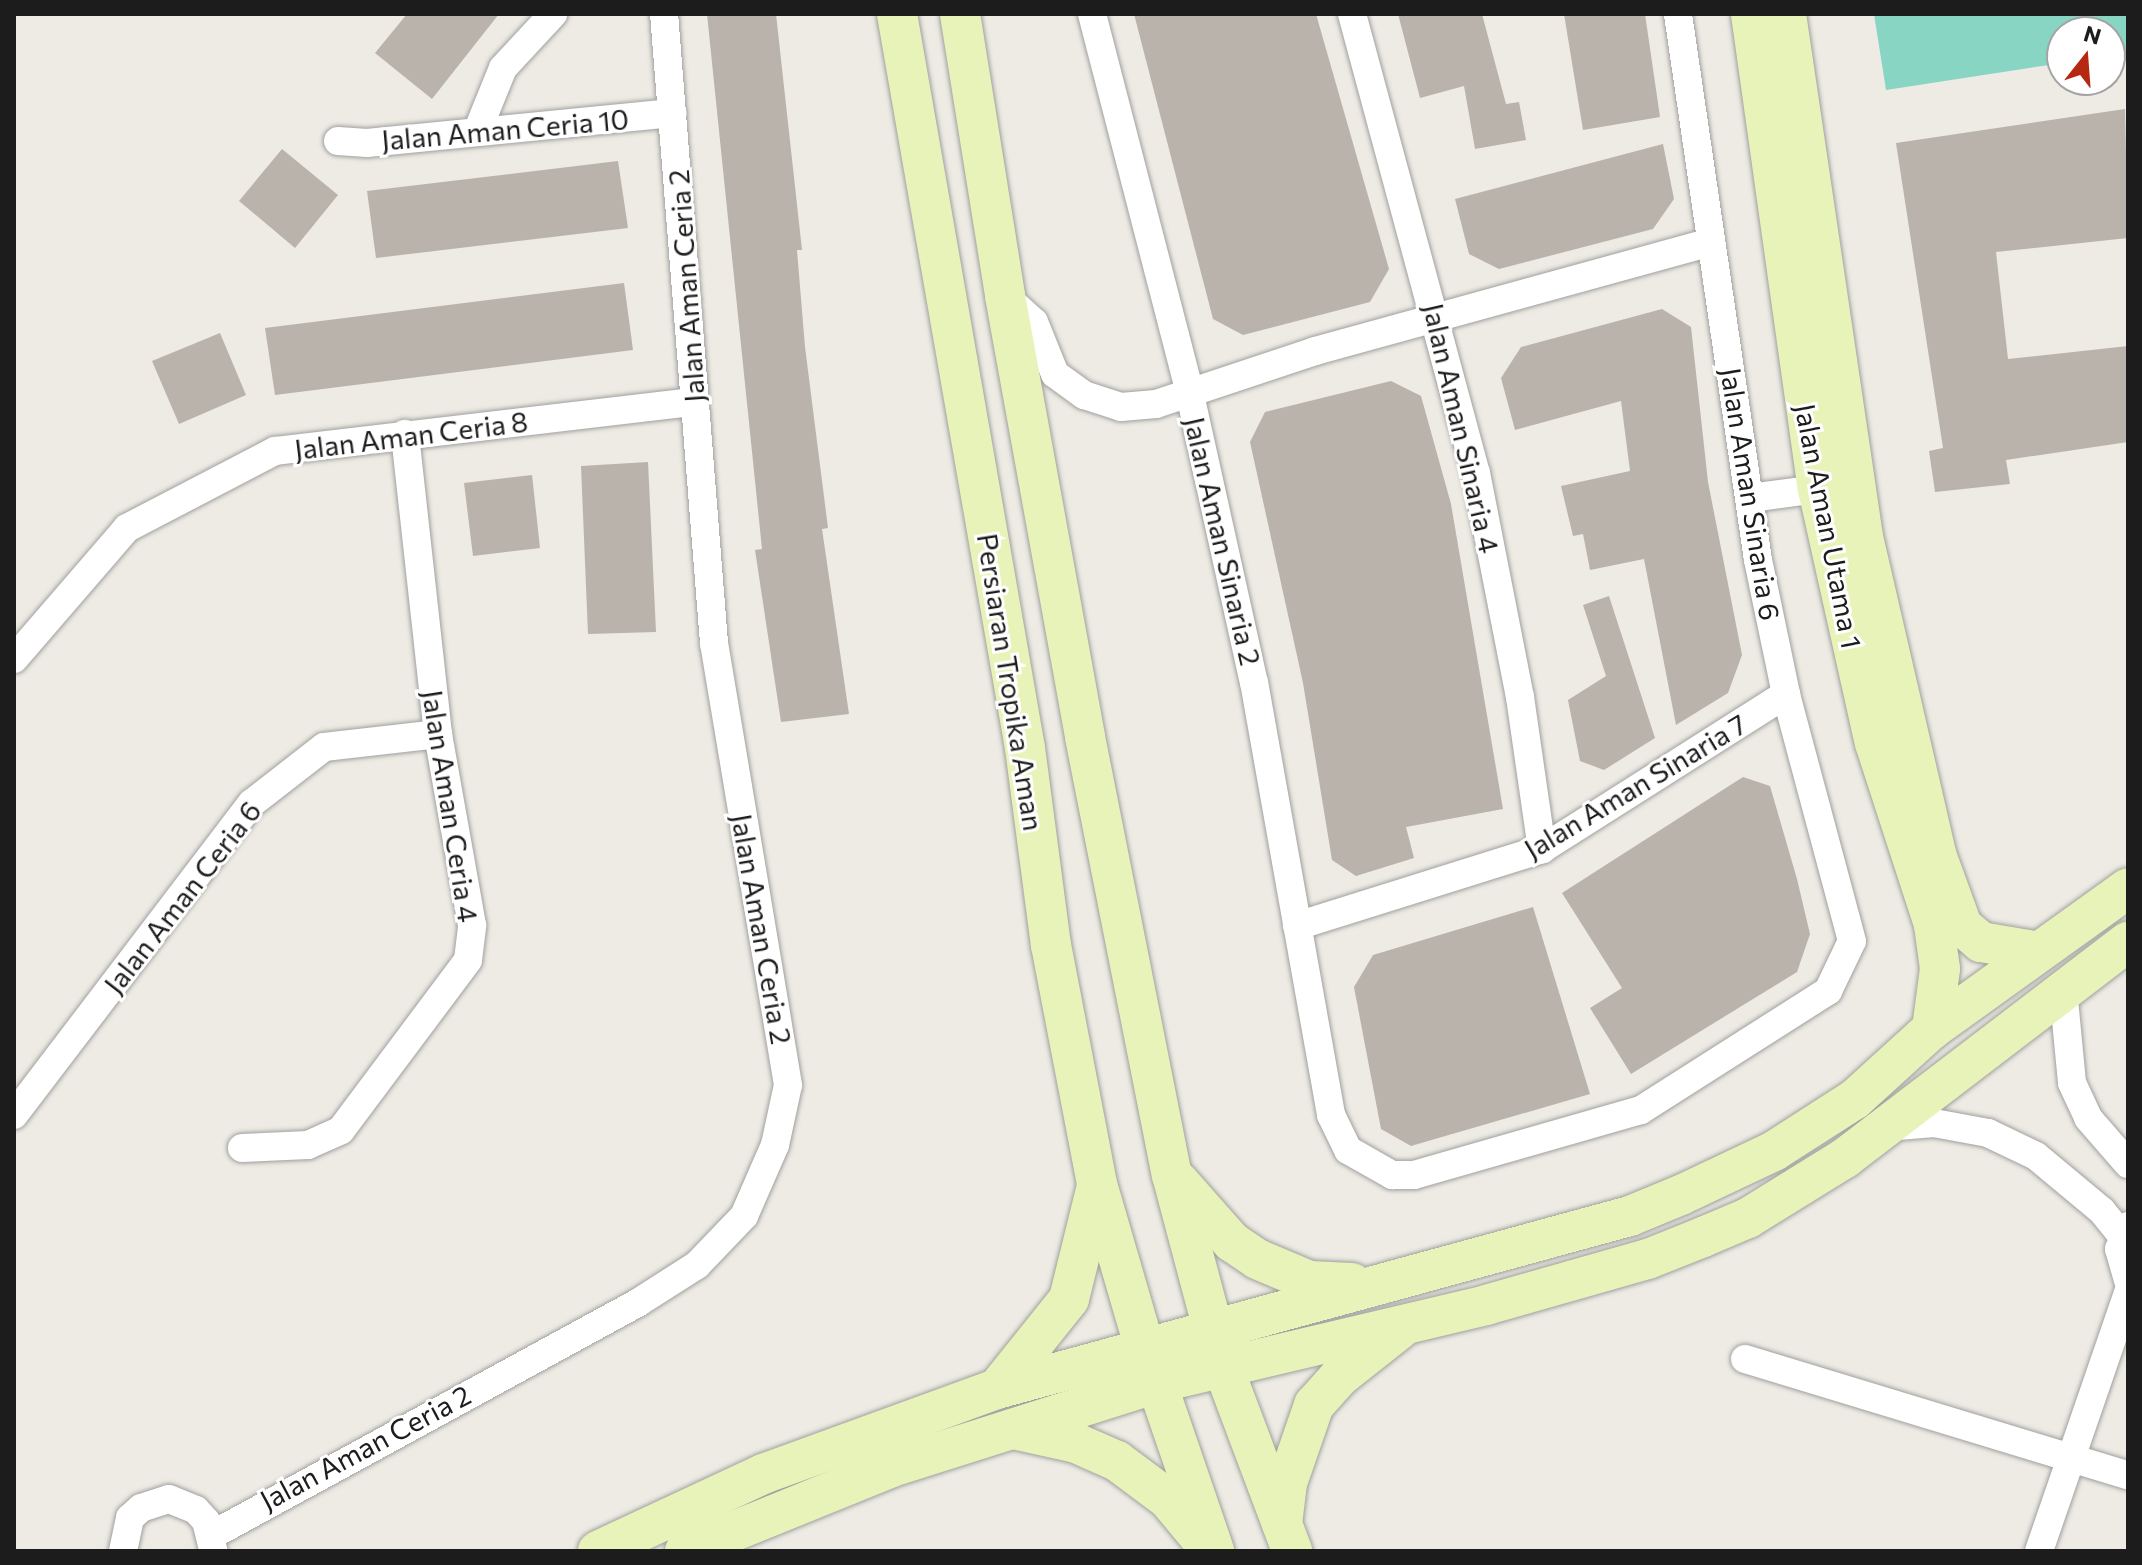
<!DOCTYPE html>
<style>
body{margin:0}
#map{position:relative;width:2142px;height:1565px;overflow:hidden;background:#edebe3;font-family:Commissioner,sans-serif}
div>[style]{position:absolute}
.pitch>*{inset:0;background:#87d5c2}
.building>*{inset:0;background:#b9b3ac}
.roads{filter:drop-shadow(0 0 2px #a0a0a0) drop-shadow(0 0 2px #a0a0a0)}
.street>*{height:28px;margin:-14px;padding:0 14px;transform-origin:14px;border-radius:14px;background:#fff}
.secondary>*{height:40px;margin:-20px;padding:0 20px;transform-origin:20px;border-radius:20px;background:#e8f3ba}
span{translate:-50% -50%;white-space:nowrap;text-align:center;line-height:1.15;-webkit-text-stroke:6px #fff;paint-order:stroke}
.street-label{font-size:28px;color:#1c1c1c}
.frame{position:absolute;inset:0;border:16px solid #1c1c1c;pointer-events:none}
.north{position:absolute;left:2046px;top:16px;width:80px;height:80px;box-sizing:border-box;background:#fff;border:2px solid #a4a4a4;border-radius:50%;rotate:17deg;font-size:22px;font-weight:700;line-height:32px;text-align:center;color:#1c1c1c}
.north::after{content:'';display:block;margin:auto;width:28px;height:36px;background:#b72812;clip-path:polygon(50% 0,100% 100%,50% 72%,0 100%)}
</style>
<div id="map">
<div class="pitch">
<div style="clip-path:polygon(1874px 14px,2128px 14px,2128px 53px,2110px 56px,2110px 32px,2062px 32px,2062px 63px,1886px 90px)"></div>
</div>
<div class="building">
<div style="clip-path:polygon(407px 14px,499px 14px,432px 99px,375px 53px)"></div>
<div style="clip-path:polygon(707px 14px,776px 14px,802px 250px,797px 250px,805px 347px,828px 528px,822px 529px,849px 714px,781px 722px,755px 550px,762px 549px)"></div>
<div style="clip-path:polygon(1134px 14px,1316px 14px,1389px 269px,1370px 302px,1243px 335px,1213px 319px)"></div>
<div style="clip-path:polygon(1398px 14px,1482px 14px,1506px 104px,1519px 102px,1526px 140px,1475px 149px,1464px 86px,1420px 98px)"></div>
<div style="clip-path:polygon(1564px 14px,1645px 14px,1660px 117px,1583px 130px)"></div>
<div style="clip-path:polygon(2125px 109px,2128px 238px,1996px 252px,2008px 359px,2128px 346px,2128px 442px,2006px 460px,2010px 484px,1935px 492px,1929px 451px,1943px 448px,1896px 143px)"></div>
<div style="clip-path:polygon(1663px 144px,1674px 199px,1653px 229px,1499px 269px,1469px 254px,1455px 199px)"></div>
<div style="clip-path:polygon(282px 149px,338px 195px,295px 248px,239px 201px)"></div>
<div style="clip-path:polygon(618px 161px,628px 228px,376px 258px,367px 191px)"></div>
<div style="clip-path:polygon(624px 283px,633px 350px,275px 395px,265px 328px)"></div>
<div style="clip-path:polygon(1662px 309px,1691px 327px,1708px 482px,1742px 655px,1728px 693px,1676px 725px,1644px 559px,1590px 570px,1583px 534px,1573px 536px,1561px 486px,1630px 471px,1621px 401px,1515px 430px,1501px 378px,1521px 347px)"></div>
<div style="clip-path:polygon(220px 333px,246px 395px,179px 424px,152px 361px)"></div>
<div style="clip-path:polygon(1391px 381px,1421px 396px,1451px 504px,1503px 809px,1406px 827px,1414px 858px,1356px 876px,1332px 860px,1303px 683px,1250px 442px,1265px 412px)"></div>
<div style="clip-path:polygon(648px 462px,656px 632px,588px 634px,581px 466px)"></div>
<div style="clip-path:polygon(532px 475px,540px 548px,473px 556px,464px 483px)"></div>
<div style="clip-path:polygon(1609px 596px,1655px 738px,1604px 770px,1580px 761px,1568px 700px,1606px 676px,1583px 605px)"></div>
<div style="clip-path:polygon(1743px 777px,1770px 786px,1797px 879px,1810px 934px,1797px 972px,1631px 1074px,1590px 1008px,1622px 988px,1562px 893px)"></div>
<div style="clip-path:polygon(1533px 907px,1590px 1094px,1411px 1146px,1381px 1129px,1354px 987px,1373px 955px)"></div>
</div>
<div class="roads">
<div class="street">
<div style="left:1092px;top:14px;width:388px;rotate:75.5deg"></div>
<div style="left:1189px;top:390px;width:299px;rotate:77.5deg"></div>
<div style="left:1254px;top:682px;width:440px;rotate:79.9deg"></div>
<div style="left:1331px;top:1115px;width:39px;rotate:64deg"></div>
<div style="left:1348px;top:1150px;width:51px;rotate:29.6deg"></div>
<div style="left:1392px;top:1175px;width:22px"></div>
<div style="left:1414px;top:1175px;width:236px;rotate:-16deg"></div>
<div style="left:1641px;top:1110px;width:222px;rotate:-32.5deg"></div>
<div style="left:1828px;top:991px;width:55px;rotate:-64.4deg"></div>
<div style="left:1852px;top:941px;width:256px;rotate:-105deg"></div>
<div style="left:1786px;top:694px;width:137px;rotate:-101.8deg"></div>
<div style="left:1758px;top:560px;width:552px;rotate:-98.34deg"></div>
<div style="left:1352px;top:14px;width:475px;rotate:74.9deg"></div>
<div style="left:1476px;top:473px;width:228px;rotate:78.9deg"></div>
<div style="left:1520px;top:697px;width:154px;rotate:81.8deg"></div>
<div style="left:477px;top:132px;width:69px;rotate:-67.9deg"></div>
<div style="left:503px;top:68px;width:74px;rotate:-47.2deg"></div>
<div style="left:338px;top:141px;width:29px;rotate:4deg"></div>
<div style="left:367px;top:143px;width:307px;rotate:-5.6deg"></div>
<div style="left:1005px;top:296px;width:39px;rotate:42deg"></div>
<div style="left:1034px;top:322px;width:56px;rotate:68deg"></div>
<div style="left:1055px;top:374px;width:36px;rotate:36deg"></div>
<div style="left:1084px;top:395px;width:39px;rotate:18deg"></div>
<div style="left:1121px;top:407px;width:35px;rotate:-5deg"></div>
<div style="left:1156px;top:404px;width:168px;rotate:-18.4deg"></div>
<div style="left:1315px;top:351px;width:410px;rotate:-15.4deg"></div>
<div style="left:1750px;top:498px;width:69px;rotate:-7.5deg"></div>
<div style="left:14px;top:659px;width:173px;rotate:-49.2deg"></div>
<div style="left:127px;top:528px;width:167px;rotate:-27.5deg"></div>
<div style="left:275px;top:451px;width:422px;rotate:-6.7deg"></div>
<div style="left:1297px;top:926px;width:257px;rotate:-17.4deg"></div>
<div style="left:1542px;top:849px;width:289px;rotate:-32.4deg"></div>
<div style="left:2063px;top:989px;width:94px;rotate:84.5deg"></div>
<div style="left:2072px;top:1083px;width:38px;rotate:65deg"></div>
<div style="left:2088px;top:1118px;width:61px;rotate:49deg"></div>
<div style="left:14px;top:1115px;width:392px;rotate:-52.7deg"></div>
<div style="left:252px;top:803px;width:91px;rotate:-37.9deg"></div>
<div style="left:324px;top:747px;width:115px;rotate:-6.5deg"></div>
<div style="left:1886px;top:1127px;width:48px;rotate:-4.8deg"></div>
<div style="left:1934px;top:1123px;width:55px;rotate:10.5deg"></div>
<div style="left:1988px;top:1133px;width:53px;rotate:25.6deg"></div>
<div style="left:2036px;top:1156px;width:86px;rotate:39.8deg"></div>
<div style="left:2102px;top:1211px;width:33px;rotate:51deg"></div>
<div style="left:242px;top:1148px;width:66px;rotate:-2.6deg"></div>
<div style="left:308px;top:1145px;width:36px;rotate:-24deg"></div>
<div style="left:341px;top:1130px;width:212px;rotate:-53.2deg"></div>
<div style="left:468px;top:960px;width:35px;rotate:-83deg"></div>
<div style="left:472px;top:925px;width:194px;rotate:-100.1deg"></div>
<div style="left:438px;top:734px;width:302px;rotate:-96.3deg"></div>
<div style="left:2128px;top:1226px;width:25px;rotate:111deg"></div>
<div style="left:2119px;top:1249px;width:33px;rotate:74deg"></div>
<div style="left:1745px;top:1359px;width:400px;rotate:16.9deg"></div>
<div style="left:212px;top:1535px;width:486px;rotate:-28.6deg"></div>
<div style="left:639px;top:1302px;width:69px;rotate:-32.5deg"></div>
<div style="left:697px;top:1265px;width:68px;rotate:-46.2deg"></div>
<div style="left:744px;top:1216px;width:77px;rotate:-66.4deg"></div>
<div style="left:775px;top:1145px;width:61px;rotate:-77.8deg"></div>
<div style="left:788px;top:1085px;width:448px;rotate:-99.5deg"></div>
<div style="left:714px;top:643px;width:631px;rotate:-94.54deg"></div>
<div style="left:123px;top:1551px;width:34px;rotate:-78deg"></div>
<div style="left:130px;top:1518px;width:15px;rotate:-42deg"></div>
<div style="left:141px;top:1508px;width:29px;rotate:-18deg"></div>
<div style="left:169px;top:1499px;width:29px;rotate:22deg"></div>
<div style="left:196px;top:1510px;width:15px;rotate:48deg"></div>
<div style="left:206px;top:1521px;width:30px;rotate:76deg"></div>
<div style="left:2039px;top:1551px;width:274px;rotate:-71deg"></div>
</div>
<div class="secondary">
<div style="left:897px;top:14px;width:745px;rotate:80.11deg"></div>
<div style="left:1025px;top:748px;width:199px;rotate:82.5deg"></div>
<div style="left:1051px;top:945px;width:243px;rotate:79.1deg"></div>
<div style="left:1097px;top:1184px;width:169px;rotate:73.8deg"></div>
<div style="left:1144px;top:1346px;width:217px;rotate:71.1deg"></div>
<div style="left:960px;top:14px;width:286px;rotate:80.9deg"></div>
<div style="left:1005px;top:296px;width:448px;rotate:79.7deg"></div>
<div style="left:1085px;top:737px;width:447px;rotate:78.8deg"></div>
<div style="left:1172px;top:1175px;width:199px;rotate:75.1deg"></div>
<div style="left:1223px;top:1367px;width:197px;rotate:69.4deg"></div>
<div style="left:1751px;top:14px;width:480px;rotate:82deg"></div>
<div style="left:1818px;top:489px;width:260px;rotate:77.4deg"></div>
<div style="left:1875px;top:743px;width:191px;rotate:72deg"></div>
<div style="left:1934px;top:925px;width:44px;rotate:82.2deg"></div>
<div style="left:1940px;top:969px;width:61px;rotate:97.6deg"></div>
<div style="left:1786px;top:14px;width:529px;rotate:81.62deg"></div>
<div style="left:1863px;top:537px;width:325px;rotate:77deg"></div>
<div style="left:1936px;top:854px;width:77px;rotate:70.1deg"></div>
<div style="left:1962px;top:926px;width:25px;rotate:40deg"></div>
<div style="left:1981px;top:942px;width:55px;rotate:9.5deg"></div>
<div style="left:1178px;top:1181px;width:81px;rotate:48.5deg"></div>
<div style="left:1232px;top:1242px;width:30px;rotate:34deg"></div>
<div style="left:1257px;top:1259px;width:56px;rotate:22.9deg"></div>
<div style="left:1309px;top:1281px;width:43px;rotate:2.7deg"></div>
<div style="left:997px;top:1389px;width:115px;rotate:-51.3deg"></div>
<div style="left:1069px;top:1299px;width:116px;rotate:-76.1deg"></div>
<div style="left:1013px;top:1429px;width:65px;rotate:12.5deg"></div>
<div style="left:1076px;top:1443px;width:45px;rotate:23.7deg"></div>
<div style="left:1117px;top:1461px;width:64px;rotate:36.7deg"></div>
<div style="left:1168px;top:1499px;width:47px;rotate:50.2deg"></div>
<div style="left:1282px;top:1524px;width:41px;rotate:-83deg"></div>
<div style="left:1287px;top:1483px;width:83px;rotate:-70.9deg"></div>
<div style="left:1314px;top:1405px;width:36px;rotate:-48deg"></div>
<div style="left:1338px;top:1378px;width:79px;rotate:-38.3deg"></div>
<div style="left:598px;top:1551px;width:182px;rotate:-25deg"></div>
<div style="left:763px;top:1474px;width:249px;rotate:-20deg"></div>
<div style="left:997px;top:1389px;width:656px;rotate:-15.29deg"></div>
<div style="left:1630px;top:1216px;width:55px;rotate:-22.4deg"></div>
<div style="left:1681px;top:1195px;width:103px;rotate:-25.3deg"></div>
<div style="left:1774px;top:1151px;width:96px;rotate:-32.7deg"></div>
<div style="left:1855px;top:1099px;width:104px;rotate:-42.3deg"></div>
<div style="left:1932px;top:1029px;width:241px;rotate:-35.7deg"></div>
<div style="left:685px;top:1551px;width:223px;rotate:-22.1deg"></div>
<div style="left:892px;top:1467px;width:278px;rotate:-17.6deg"></div>
<div style="left:1157px;top:1383px;width:338px;rotate:-13.3deg"></div>
<div style="left:1486px;top:1305px;width:168px;rotate:-15.9deg"></div>
<div style="left:1648px;top:1259px;width:59px;rotate:-21.8deg"></div>
<div style="left:1703px;top:1237px;width:49px;rotate:-22.9deg"></div>
<div style="left:1748px;top:1218px;width:114px;rotate:-31.7deg"></div>
<div style="left:1845px;top:1158px;width:356px;rotate:-37.4deg"></div>
</div>
</div>
<div class="street-label">
<span style="left:505px;top:129px;rotate:-5deg">Jalan Aman Ceria 10</span>
<span style="left:686px;top:286px;rotate:-94deg">Jalan Aman Ceria 2</span>
<span style="left:1462px;top:428px;rotate:77deg">Jalan Aman Sinaria 4</span>
<span style="left:411px;top:435px;rotate:-7deg">Jalan Aman Ceria 8</span>
<span style="left:1751px;top:494px;rotate:81deg">Jalan Aman Sinaria 6</span>
<span style="left:1829px;top:526px;rotate:79deg">Jalan Aman Utama 1</span>
<span style="left:1223px;top:541px;rotate:77deg">Jalan Aman Sinaria 2</span>
<span style="left:1011px;top:682px;rotate:81deg">Persiaran Tropika Aman</span>
<span style="left:1635px;top:786px;rotate:-31deg">Jalan Aman Sinaria 7</span>
<span style="left:451px;top:806px;rotate:81deg">Jalan Aman Ceria 4</span>
<span style="left:182px;top:897px;rotate:-52deg">Jalan Aman Ceria 6</span>
<span style="left:762px;top:929px;rotate:80deg">Jalan Aman Ceria 2</span>
<span style="left:365px;top:1447px;rotate:-28deg">Jalan Aman Ceria 2</span>
</div>
<div class="frame"></div>
<div class="north">N</div>
</div>
